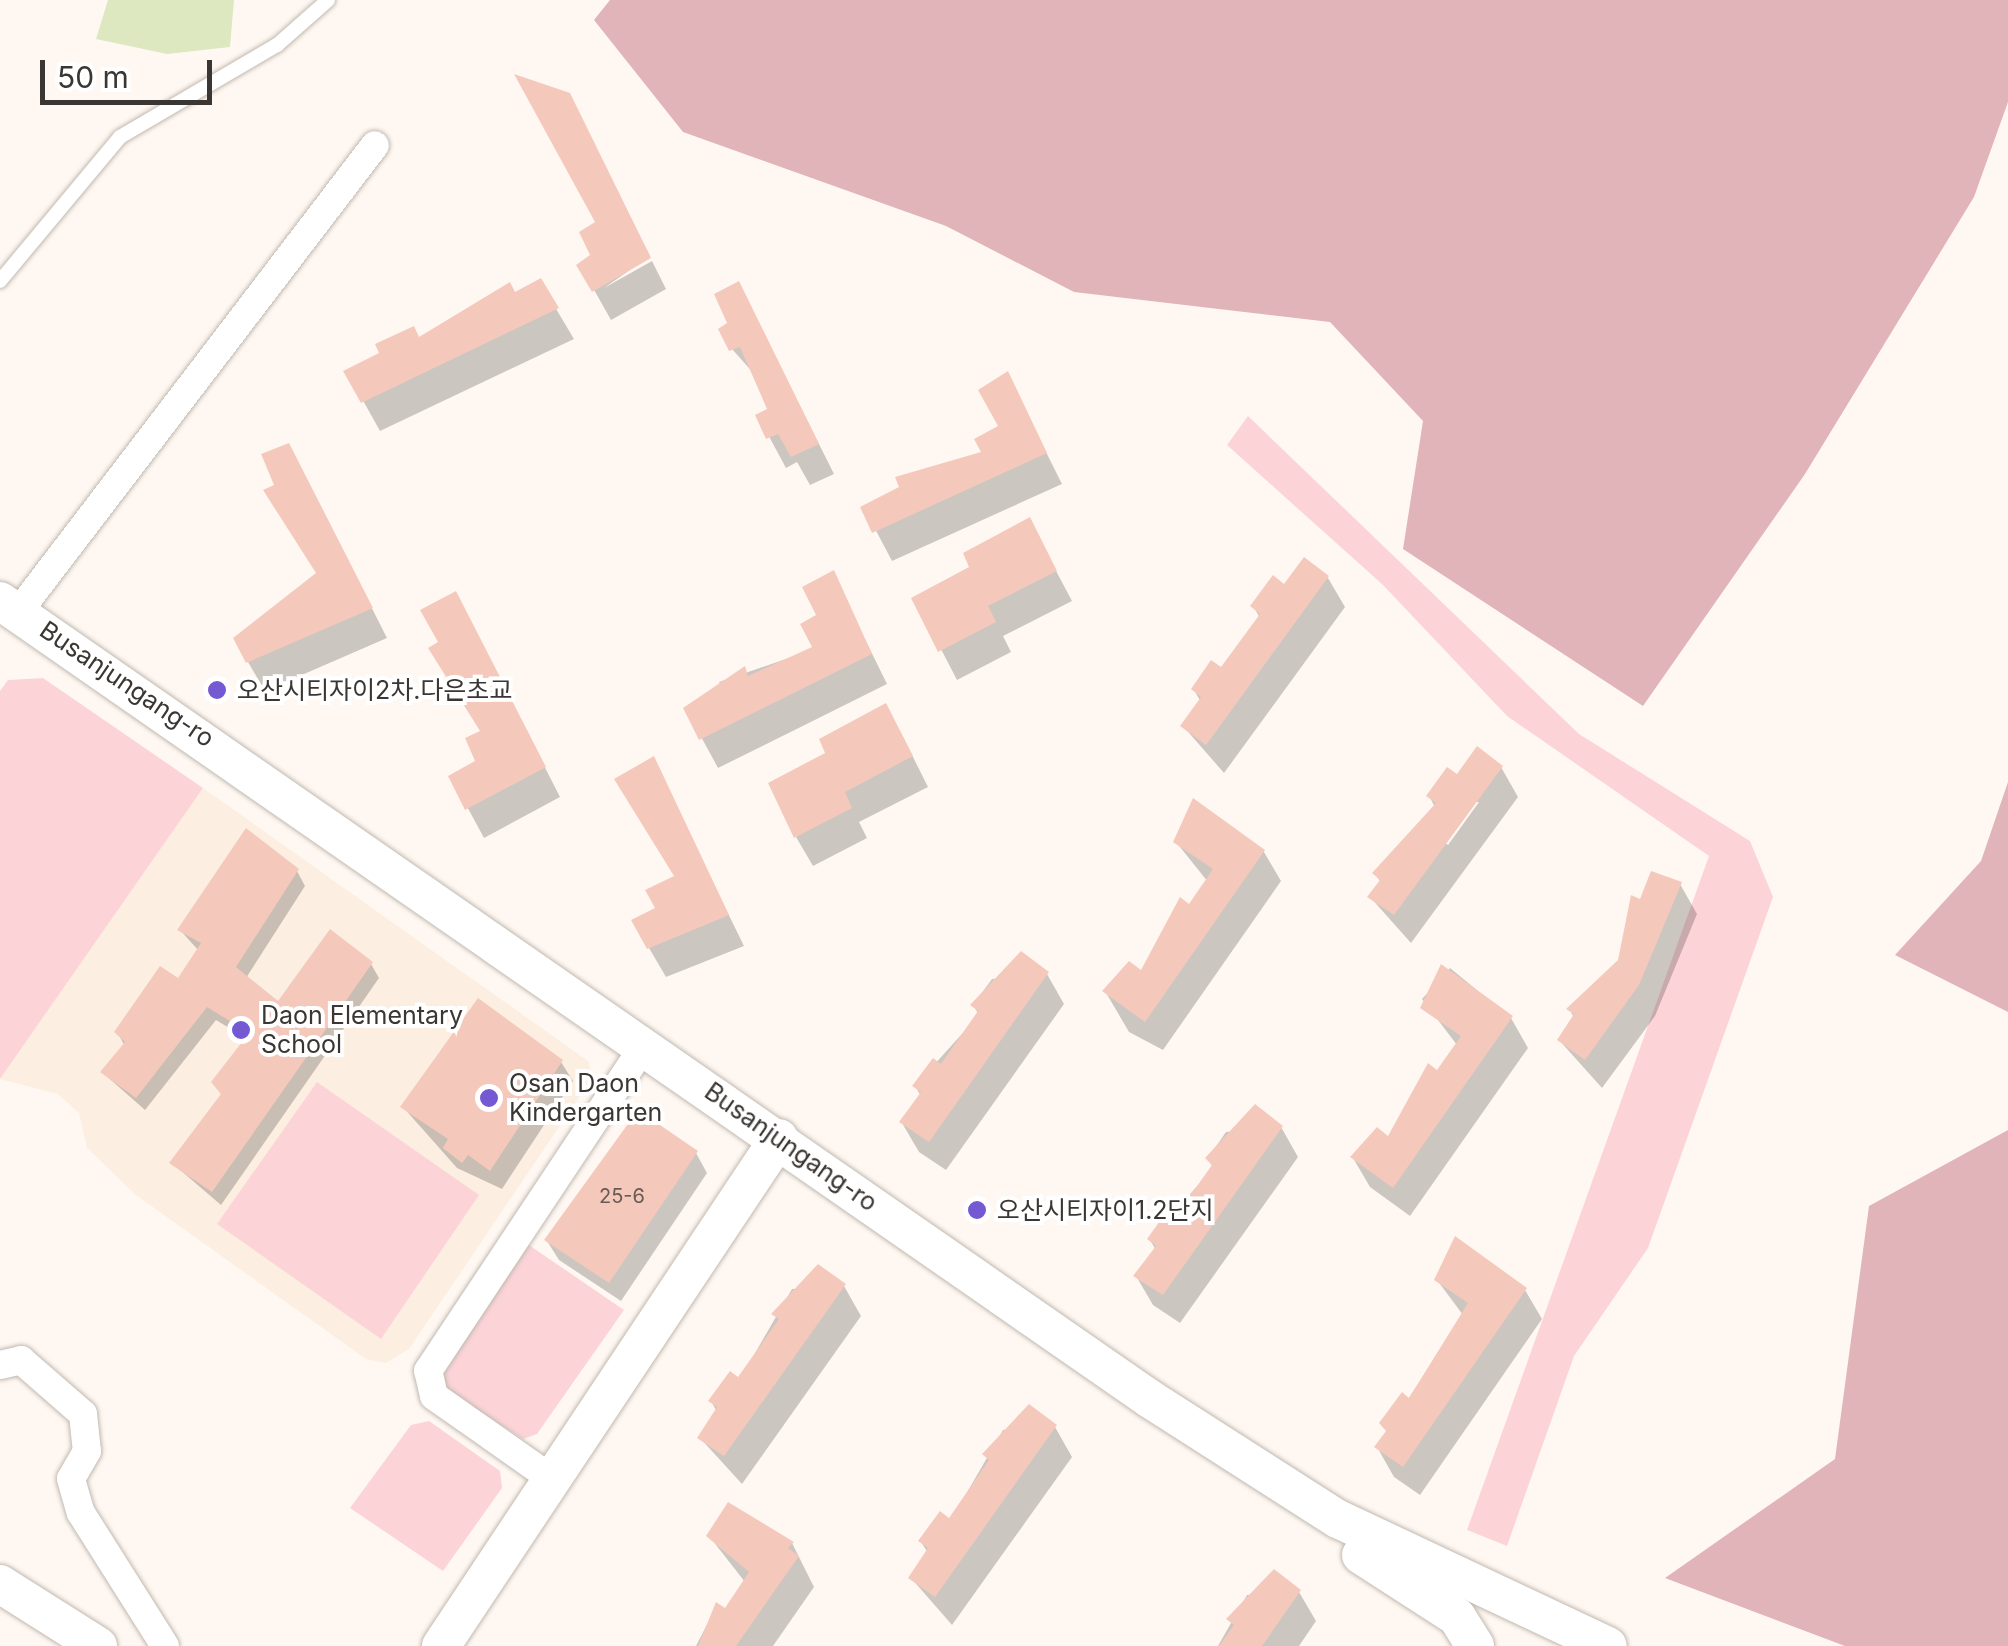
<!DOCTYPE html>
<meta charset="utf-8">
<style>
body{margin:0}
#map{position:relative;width:2008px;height:1646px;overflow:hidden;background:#fff8f2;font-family:Inter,"Noto Sans KR",sans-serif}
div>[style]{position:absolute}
.built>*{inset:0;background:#fceee0}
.green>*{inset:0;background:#fcd4d8}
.forest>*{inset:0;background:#e1b4b9}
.water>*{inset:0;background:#dde8c1}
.shadow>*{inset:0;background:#0003}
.building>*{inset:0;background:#f4c9bb}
.roads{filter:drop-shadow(0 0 2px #c1b9b1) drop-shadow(0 0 2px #c1b9b1)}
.lane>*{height:14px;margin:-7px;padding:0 7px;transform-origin:7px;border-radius:7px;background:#fff}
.street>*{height:28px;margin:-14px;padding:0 14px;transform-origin:14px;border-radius:14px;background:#fff}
.secondary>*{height:38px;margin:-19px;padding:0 19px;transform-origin:19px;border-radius:19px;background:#fff}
.dots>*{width:28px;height:28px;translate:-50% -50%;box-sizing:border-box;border:5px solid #fff;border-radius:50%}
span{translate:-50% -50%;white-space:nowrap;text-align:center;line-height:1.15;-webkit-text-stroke:8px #fff;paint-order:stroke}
.number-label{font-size:20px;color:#685b55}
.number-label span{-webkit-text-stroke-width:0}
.street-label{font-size:25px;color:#3a3633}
.poi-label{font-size:25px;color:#3a3633}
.left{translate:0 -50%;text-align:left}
.scale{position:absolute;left:40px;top:60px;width:172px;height:45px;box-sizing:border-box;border:5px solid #3a3633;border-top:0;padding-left:12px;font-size:30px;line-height:35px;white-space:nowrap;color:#3a3633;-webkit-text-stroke:8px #fff;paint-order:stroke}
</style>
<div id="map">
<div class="built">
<div style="clip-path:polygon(203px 788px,588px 1061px,592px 1078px,409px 1349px,386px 1363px,366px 1359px,136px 1195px,87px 1148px,79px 1113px,58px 1094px,0 1079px)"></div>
</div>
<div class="green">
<div style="clip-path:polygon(1248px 416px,1579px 734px,1750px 841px,1773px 897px,1648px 1248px,1574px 1356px,1507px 1546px,1467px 1530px,1709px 856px,1507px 716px,1383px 585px,1227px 445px)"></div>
<div style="clip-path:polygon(43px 678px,203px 788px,0 1079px,0 691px,8px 680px)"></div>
<div style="clip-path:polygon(317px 1082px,479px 1195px,381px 1339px,217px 1224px)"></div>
<div style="clip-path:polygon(526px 1243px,624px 1310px,537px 1434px,523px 1439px,446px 1390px,443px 1374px)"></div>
<div style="clip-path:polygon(429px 1421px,500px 1471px,502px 1488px,443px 1571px,350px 1508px,411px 1425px)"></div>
</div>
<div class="forest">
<div style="clip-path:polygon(610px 0,2008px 0,2008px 102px,1974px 197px,1805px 474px,1643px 706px,1403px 549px,1423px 421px,1330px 322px,1074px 292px,946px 226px,683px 132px,594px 20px)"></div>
<div style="clip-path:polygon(2008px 782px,2008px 1012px,1895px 955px,1981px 861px)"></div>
<div style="clip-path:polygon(2008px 1130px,2008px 1646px,1845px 1646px,1665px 1578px,1835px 1459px,1869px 1206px)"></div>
</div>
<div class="water">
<div style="clip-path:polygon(108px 0,234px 0,230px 47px,167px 54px,96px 39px)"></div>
</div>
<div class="shadow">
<div style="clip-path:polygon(520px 78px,568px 95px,650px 256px,604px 288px,652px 261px,666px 289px,611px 320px,580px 265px,593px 256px,582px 233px,598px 222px)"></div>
<div style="clip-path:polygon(540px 282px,574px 339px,380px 431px,347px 372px)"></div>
<div style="clip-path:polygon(739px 284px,834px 474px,810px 485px,797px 462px,786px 468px,758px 416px,771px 410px,756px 376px,732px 349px)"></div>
<div style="clip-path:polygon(1007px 374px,1062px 484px,892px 561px,864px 508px,985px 454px,1002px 427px)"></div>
<div style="clip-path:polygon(305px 476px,387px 638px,265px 691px,248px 662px,318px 575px)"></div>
<div style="clip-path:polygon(1029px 520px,1072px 601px,1003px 636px,1011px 652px,957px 680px,915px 599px,972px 568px)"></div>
<div style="clip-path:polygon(833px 574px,887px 684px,718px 768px,686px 709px,723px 690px,719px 682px,815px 649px)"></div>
<div style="clip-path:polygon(1328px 578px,1345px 607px,1224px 773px,1183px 726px,1201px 702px,1194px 690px,1221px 671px,1260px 618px,1253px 606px)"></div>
<div style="clip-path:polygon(472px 624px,560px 797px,484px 838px,451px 777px,478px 762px,483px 733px)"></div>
<div style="clip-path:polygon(902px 735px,928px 787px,859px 822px,867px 838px,813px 866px,796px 837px)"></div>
<div style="clip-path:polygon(653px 760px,744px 946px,666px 977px,649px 948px,677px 878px)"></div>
<div style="clip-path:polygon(evenodd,1501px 767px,1518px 797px,1411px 943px,1370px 897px,1381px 883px,1375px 873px,1435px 807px,1429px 796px,1501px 767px,1473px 802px,1479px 802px,1448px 845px,1444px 842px,1473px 802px)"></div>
<div style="clip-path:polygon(1176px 842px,1264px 852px,1281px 881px,1163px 1050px,1129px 1032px,1105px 991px,1130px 964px,1142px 974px,1208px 882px)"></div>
<div style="clip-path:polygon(297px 871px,305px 886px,246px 978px,278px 1004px,371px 964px,379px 978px,221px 1205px,172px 1163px,222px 1096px,214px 1082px,247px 1039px,216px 1020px,145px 1110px,103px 1073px,125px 1046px,117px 1032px,179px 982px,199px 951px,180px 930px)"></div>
<div style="clip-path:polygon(1680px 884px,1697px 914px,1655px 1016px,1602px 1088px,1559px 1040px,1574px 1018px,1570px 1010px,1620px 961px,1642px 902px)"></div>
<div style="clip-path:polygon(1450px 968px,1511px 1018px,1528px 1048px,1410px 1216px,1370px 1187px,1353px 1158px,1389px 1140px,1457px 1045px,1422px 999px)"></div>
<div style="clip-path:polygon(1047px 974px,1064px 1004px,946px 1170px,919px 1152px,902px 1123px,921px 1096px,915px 1086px,979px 1015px,973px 1005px,992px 979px)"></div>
<div style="clip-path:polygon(561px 1062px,573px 1081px,502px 1189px,457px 1168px,403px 1107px)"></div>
<div style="clip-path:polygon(1281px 1127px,1298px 1157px,1180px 1323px,1153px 1305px,1136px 1276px,1156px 1250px,1150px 1240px,1213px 1168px,1208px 1158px,1226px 1132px)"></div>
<div style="clip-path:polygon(696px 1153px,707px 1173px,621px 1301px,559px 1260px,547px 1241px)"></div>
<div style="clip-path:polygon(1437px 1280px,1525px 1290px,1542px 1319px,1420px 1495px,1394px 1477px,1377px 1447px,1463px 1315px)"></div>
<div style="clip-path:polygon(844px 1286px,861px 1316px,742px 1484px,700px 1438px,717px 1412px,711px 1401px,739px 1381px,792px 1289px)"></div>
<div style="clip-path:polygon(1055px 1427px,1072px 1457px,952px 1625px,911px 1578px,928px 1553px,921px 1542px,950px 1522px,1003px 1430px)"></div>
<div style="clip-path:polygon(709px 1536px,792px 1543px,814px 1587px,773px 1646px,696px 1646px,717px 1605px,726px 1611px,745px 1582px)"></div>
<div style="clip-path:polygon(1299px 1592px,1316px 1621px,1299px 1646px,1218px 1646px,1247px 1595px)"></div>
</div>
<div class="building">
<div style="clip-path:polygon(514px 74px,570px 93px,651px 258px,592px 292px,576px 265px,590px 255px,579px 232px,595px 222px)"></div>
<div style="clip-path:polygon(541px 278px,559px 308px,361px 403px,343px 371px,379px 353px,375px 344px,414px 326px,419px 337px,510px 282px,515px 292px)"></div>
<div style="clip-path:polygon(739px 281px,819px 444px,791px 457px,778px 434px,766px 439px,755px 415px,767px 409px,740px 347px,729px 351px,718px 329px,727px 323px,714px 294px)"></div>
<div style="clip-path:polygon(1008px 371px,1047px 453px,872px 533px,860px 507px,899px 487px,895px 477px,981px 452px,974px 439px,998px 426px,978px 390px)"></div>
<div style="clip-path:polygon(289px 443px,373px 608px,246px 663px,233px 638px,316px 573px,263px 490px,274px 485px,261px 454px)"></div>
<div style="clip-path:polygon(1030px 517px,1057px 571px,988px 606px,996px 622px,938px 652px,911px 598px,969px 567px,963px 553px)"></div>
<div style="clip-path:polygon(1304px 557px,1329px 576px,1206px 745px,1180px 726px,1201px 697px,1191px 689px,1211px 660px,1221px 667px,1260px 614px,1250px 606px,1273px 575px,1284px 584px)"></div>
<div style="clip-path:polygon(834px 570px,872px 654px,699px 740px,683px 708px,745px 666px,748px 676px,812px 647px,800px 624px,816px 615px,802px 587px)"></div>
<div style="clip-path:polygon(456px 591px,546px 767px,465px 810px,448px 776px,475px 761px,465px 738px,480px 731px,428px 648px,438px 642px,420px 610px)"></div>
<div style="clip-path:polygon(886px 703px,913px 756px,845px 792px,852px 808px,794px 838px,768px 783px,825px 753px,819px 739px)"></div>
<div style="clip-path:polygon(1477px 746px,1503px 766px,1394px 915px,1367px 897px,1380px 880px,1372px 873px,1436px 803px,1426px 796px,1447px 767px,1457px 774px)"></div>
<div style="clip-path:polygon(654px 756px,729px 915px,647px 949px,631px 920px,655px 908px,645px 890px,674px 876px,614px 779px)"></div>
<div style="clip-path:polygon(1193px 798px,1265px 850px,1145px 1022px,1102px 991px,1129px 961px,1141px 970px,1180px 897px,1189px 904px,1213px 869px,1173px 842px)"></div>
<div style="clip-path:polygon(246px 828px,299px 869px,236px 967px,278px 1001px,330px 929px,373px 962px,212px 1192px,169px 1163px,221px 1094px,211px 1082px,249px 1033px,207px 1007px,136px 1098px,100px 1072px,125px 1042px,114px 1032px,160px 966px,178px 978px,201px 943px,177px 930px)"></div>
<div style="clip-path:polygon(1651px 871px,1682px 882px,1639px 985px,1585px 1060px,1557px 1040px,1574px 1014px,1566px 1009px,1618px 960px,1631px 895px,1640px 899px)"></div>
<div style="clip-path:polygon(1021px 951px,1049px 972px,929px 1142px,899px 1122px,921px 1092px,912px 1086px,933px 1058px,941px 1064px,978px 1011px,970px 1005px)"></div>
<div style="clip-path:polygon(1441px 964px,1513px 1016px,1393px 1188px,1350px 1157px,1377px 1127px,1388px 1136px,1428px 1063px,1437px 1070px,1461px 1036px,1420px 1008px)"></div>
<div style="clip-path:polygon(478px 998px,563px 1060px,490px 1171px,468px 1155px,462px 1163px,443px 1148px,448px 1139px,400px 1107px)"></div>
<div style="clip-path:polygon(1255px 1104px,1283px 1126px,1163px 1295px,1133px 1276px,1156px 1246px,1147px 1239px,1167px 1211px,1175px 1217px,1212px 1165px,1205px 1158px)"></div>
<div style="clip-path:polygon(638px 1110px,698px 1151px,609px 1283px,544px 1240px)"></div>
<div style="clip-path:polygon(1455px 1236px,1527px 1288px,1403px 1467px,1374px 1447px,1386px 1431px,1379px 1423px,1402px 1392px,1409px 1398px,1468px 1303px,1434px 1280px)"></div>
<div style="clip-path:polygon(818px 1264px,846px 1284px,724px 1456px,697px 1438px,717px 1407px,708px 1401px,730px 1371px,738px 1377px,779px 1319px,771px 1314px)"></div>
<div style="clip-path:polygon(1029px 1404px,1057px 1425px,935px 1597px,908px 1578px,928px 1548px,918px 1541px,940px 1511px,949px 1518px,989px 1460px,982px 1454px)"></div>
<div style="clip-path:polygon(728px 1502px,794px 1542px,788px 1548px,799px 1556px,736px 1646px,698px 1646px,716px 1602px,725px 1608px,749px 1572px,706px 1536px)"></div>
<div style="clip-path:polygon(1274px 1569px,1301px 1590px,1262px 1646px,1219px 1646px,1234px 1625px,1226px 1619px)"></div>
</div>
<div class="roads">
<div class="lane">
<div style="left:0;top:281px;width:187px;rotate:-50.2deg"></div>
<div style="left:120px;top:137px;width:182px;rotate:-30.4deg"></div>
<div style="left:277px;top:45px;width:68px;rotate:-41.4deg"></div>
</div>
<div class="street">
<div style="left:19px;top:611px;width:586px;rotate:-52.62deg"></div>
<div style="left:0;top:1365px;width:22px;rotate:-13deg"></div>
<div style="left:21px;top:1360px;width:82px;rotate:41.1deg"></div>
<div style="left:83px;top:1414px;width:37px;rotate:84deg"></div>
<div style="left:87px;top:1451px;width:32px;rotate:120deg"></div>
<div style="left:71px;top:1479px;width:35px;rotate:74deg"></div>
<div style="left:81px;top:1513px;width:157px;rotate:57.7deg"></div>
<div style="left:552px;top:1479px;width:144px;rotate:-144.9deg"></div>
<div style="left:434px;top:1396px;width:26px;rotate:-103deg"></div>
<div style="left:428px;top:1371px;width:392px;rotate:-56.4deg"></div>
</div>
<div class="secondary">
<div style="left:0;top:601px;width:1400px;rotate:34.76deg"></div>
<div style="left:1150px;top:1399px;width:223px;rotate:32.6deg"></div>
<div style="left:1338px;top:1519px;width:298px;rotate:25.2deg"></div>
<div style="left:1361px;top:1555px;width:114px;rotate:32.9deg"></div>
<div style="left:1457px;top:1617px;width:34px;rotate:58deg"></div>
<div style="left:0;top:1584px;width:116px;rotate:32.3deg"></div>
<div style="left:441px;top:1646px;width:610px;rotate:-56.36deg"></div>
</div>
</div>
<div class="dots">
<div style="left:217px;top:690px;background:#7459d3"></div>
<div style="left:241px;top:1030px;background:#7459d3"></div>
<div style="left:489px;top:1098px;background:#7459d3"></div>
<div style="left:977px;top:1210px;background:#7459d3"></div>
</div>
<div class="number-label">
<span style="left:622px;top:1196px">25-6</span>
</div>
<div class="street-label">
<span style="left:127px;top:684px;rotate:34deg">Busanjungang-ro</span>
<span style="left:791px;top:1147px;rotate:35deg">Busanjungang-ro</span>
</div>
<div class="poi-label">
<span class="left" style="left:237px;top:690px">오산시티자이2차.다은초교</span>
<span class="left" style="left:261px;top:1030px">Daon Elementary<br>School</span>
<span class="left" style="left:509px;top:1098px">Osan Daon<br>Kindergarten</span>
<span class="left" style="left:997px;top:1210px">오산시티자이1.2단지</span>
</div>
<div class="scale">50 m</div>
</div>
